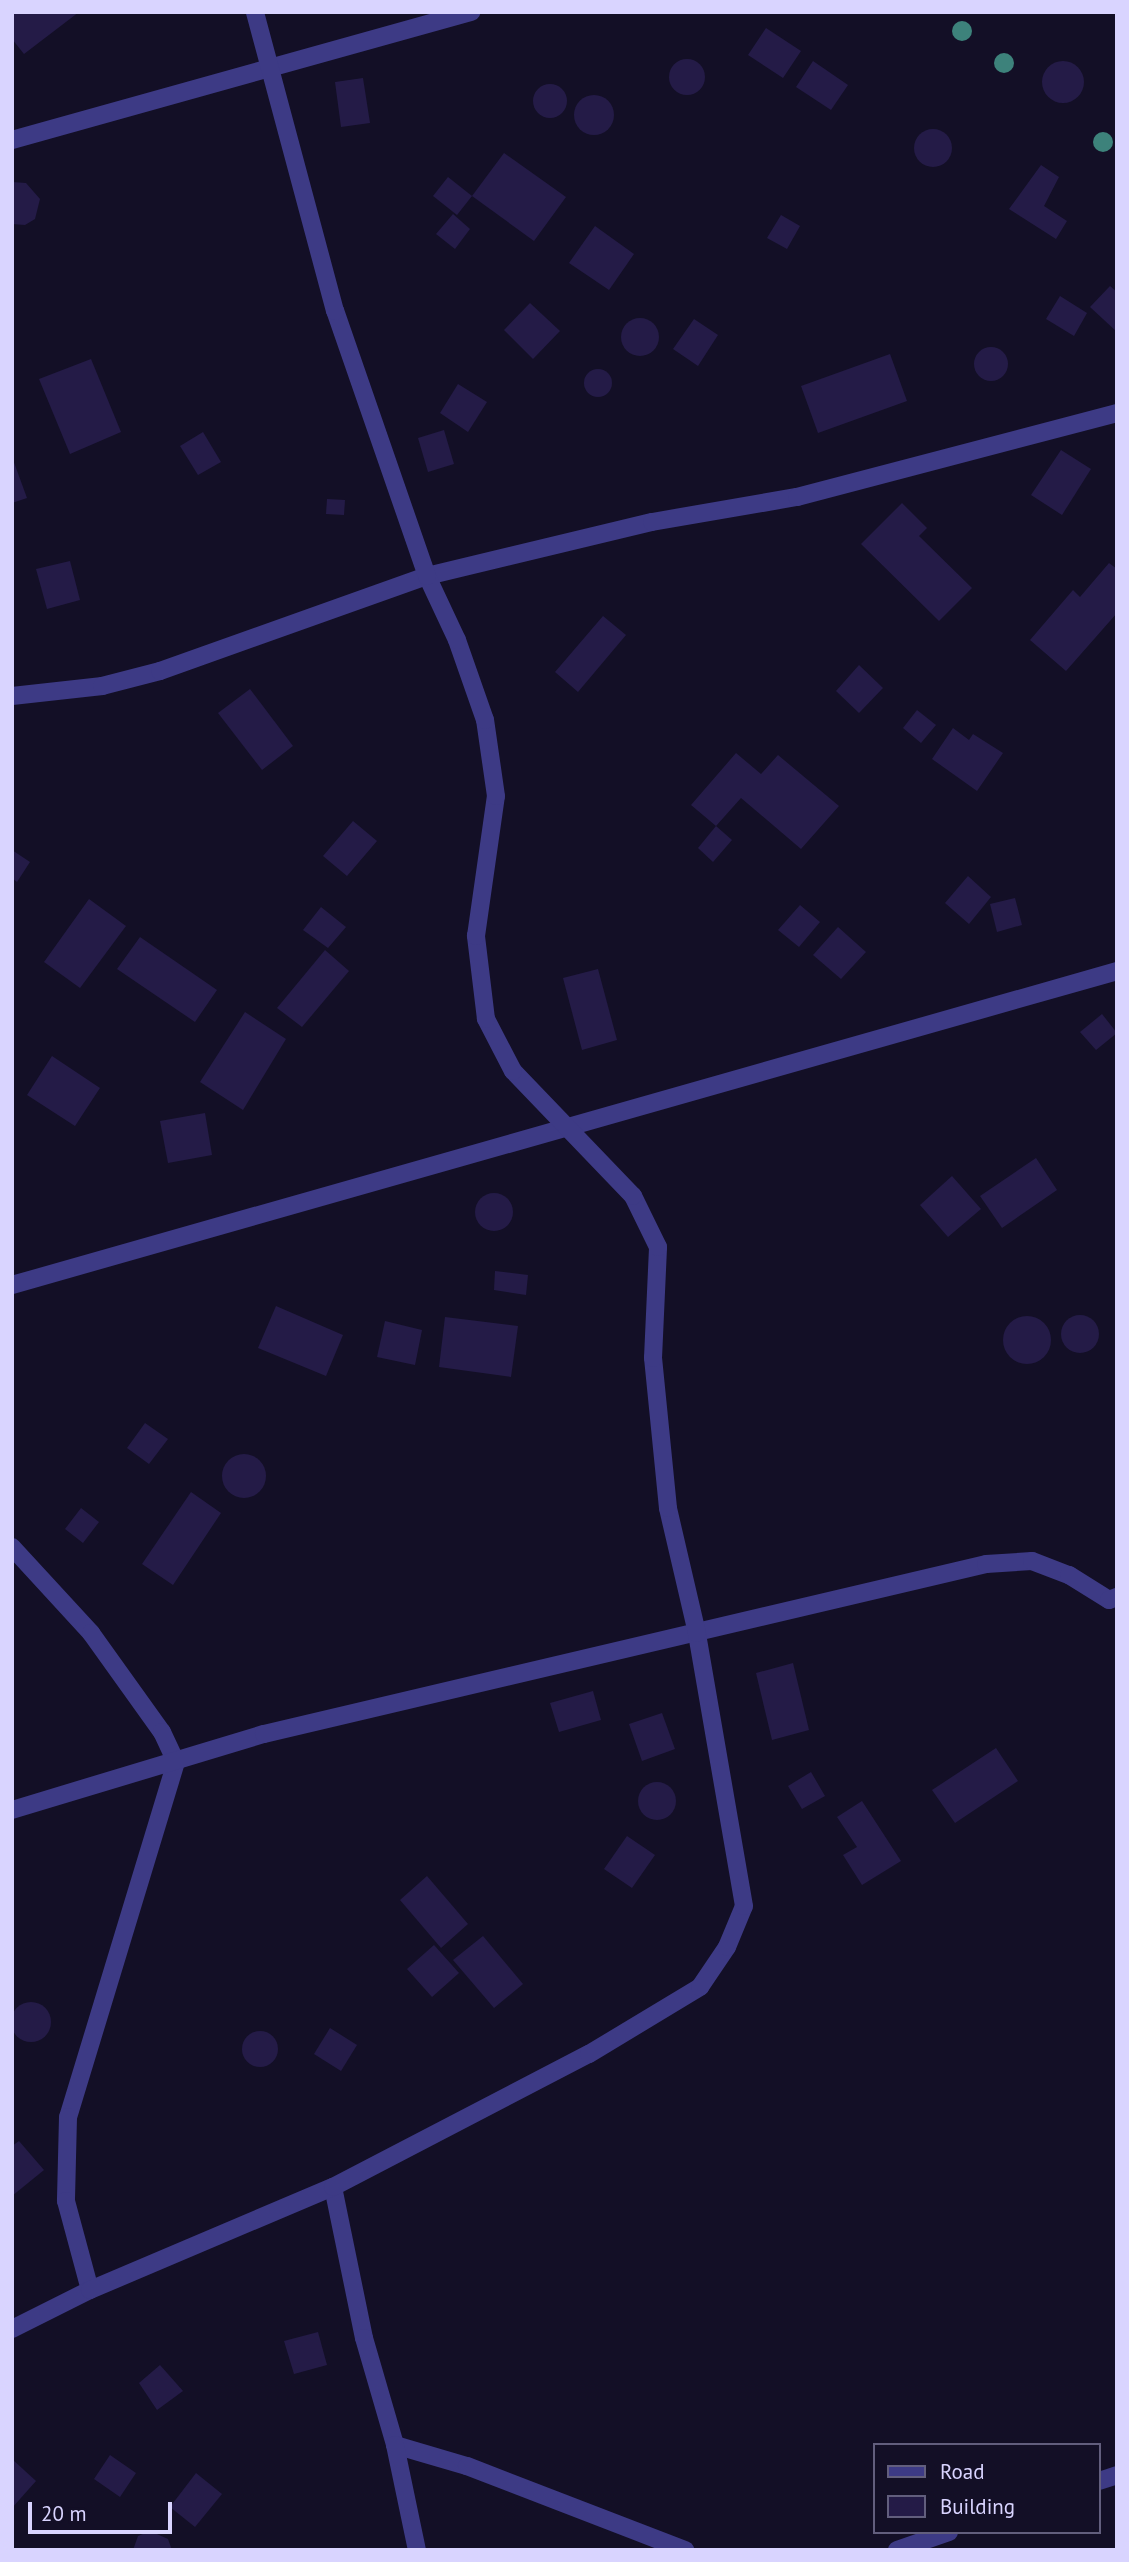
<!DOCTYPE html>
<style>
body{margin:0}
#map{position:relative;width:1129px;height:2562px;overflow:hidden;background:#130f26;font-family:"PT Sans",sans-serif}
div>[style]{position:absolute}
.building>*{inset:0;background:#241b47}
.round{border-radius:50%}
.minor>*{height:18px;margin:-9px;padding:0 9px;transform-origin:9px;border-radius:9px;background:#3d3a85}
.trees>*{width:20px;height:20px;margin:-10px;border-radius:50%;background:#3d827b}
span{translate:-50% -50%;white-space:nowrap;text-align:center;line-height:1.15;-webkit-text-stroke:7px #130f26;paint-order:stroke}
.frame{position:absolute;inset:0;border:14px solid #d9d4ff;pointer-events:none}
.legend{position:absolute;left:873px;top:2443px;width:228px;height:91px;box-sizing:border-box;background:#130f26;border:2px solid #625e7d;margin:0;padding:9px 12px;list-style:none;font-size:21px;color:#d9d4ff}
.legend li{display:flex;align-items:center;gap:14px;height:35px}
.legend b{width:35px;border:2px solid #625e7d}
.scale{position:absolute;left:28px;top:2502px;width:144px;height:32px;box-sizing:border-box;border:4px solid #d9d4ff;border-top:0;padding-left:9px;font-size:21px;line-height:24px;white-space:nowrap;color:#d9d4ff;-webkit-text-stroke:5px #130f26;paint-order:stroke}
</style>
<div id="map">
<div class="building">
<div style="clip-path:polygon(12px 12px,79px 12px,24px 54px,12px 39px)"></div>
<div style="clip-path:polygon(766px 28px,801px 51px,783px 78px,748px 55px)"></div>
<div class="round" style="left:669px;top:59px;width:36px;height:36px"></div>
<div class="round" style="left:1042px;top:61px;width:42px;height:42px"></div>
<div style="clip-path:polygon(813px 61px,848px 85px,831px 110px,796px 87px)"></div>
<div style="clip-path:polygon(363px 78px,370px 123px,341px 127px,335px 82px)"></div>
<div class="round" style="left:533px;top:84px;width:34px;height:34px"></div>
<div class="round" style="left:574px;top:95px;width:40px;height:40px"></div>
<div class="round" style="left:914px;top:129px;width:38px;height:38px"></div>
<div style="clip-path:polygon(504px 153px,566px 197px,534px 241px,472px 196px)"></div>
<div style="clip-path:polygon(1041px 165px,1059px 177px,1044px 206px,1067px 221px,1056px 239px,1009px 209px)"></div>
<div style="clip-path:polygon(448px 177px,472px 196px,457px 215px,433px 196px)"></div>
<div style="clip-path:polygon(12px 182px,26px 183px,40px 199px,35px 219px,25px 225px,12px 224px)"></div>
<div style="clip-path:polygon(453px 214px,470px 229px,455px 249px,436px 234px)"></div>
<div style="clip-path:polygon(781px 215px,800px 226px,787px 249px,767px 238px)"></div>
<div style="clip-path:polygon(595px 226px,634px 254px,609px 290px,569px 263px)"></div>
<div style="clip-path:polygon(1110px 286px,1117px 292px,1117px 332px,1090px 307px)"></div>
<div style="clip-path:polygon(1060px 296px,1087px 313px,1074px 336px,1046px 319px)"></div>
<div style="clip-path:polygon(530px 303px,560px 331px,533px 359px,504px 330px)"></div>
<div class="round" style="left:621px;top:318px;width:38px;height:38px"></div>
<div style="clip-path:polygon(694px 319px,718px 335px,698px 366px,673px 349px)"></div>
<div class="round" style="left:974px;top:347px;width:34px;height:34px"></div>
<div style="clip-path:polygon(890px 354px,907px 401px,818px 433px,801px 386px)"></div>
<div style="clip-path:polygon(91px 359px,121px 432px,70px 454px,39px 379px)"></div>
<div class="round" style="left:584px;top:369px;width:28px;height:28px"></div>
<div style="clip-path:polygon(458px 384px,487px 402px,468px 432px,440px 413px)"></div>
<div style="clip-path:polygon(444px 430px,454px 464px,428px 472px,418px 438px)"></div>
<div style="clip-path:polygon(203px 432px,221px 462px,198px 475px,180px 446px)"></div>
<div style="clip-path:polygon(1061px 450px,1091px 469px,1062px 515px,1031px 495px)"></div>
<div style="clip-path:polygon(12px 457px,27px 498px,12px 503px)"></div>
<div style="clip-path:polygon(327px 499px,345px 500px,344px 515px,326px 514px)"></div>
<div style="clip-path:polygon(902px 503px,927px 528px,919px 536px,972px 588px,939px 621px,861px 544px)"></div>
<div style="clip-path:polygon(70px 561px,80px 600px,47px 609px,36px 569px)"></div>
<div style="clip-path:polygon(1109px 563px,1117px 569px,1117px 613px,1066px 671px,1030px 640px,1073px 590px,1080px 597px)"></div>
<div style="clip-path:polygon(603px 616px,626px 635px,578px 692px,555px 672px)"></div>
<div style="clip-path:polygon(859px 665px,883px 688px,859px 713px,836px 691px)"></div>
<div style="clip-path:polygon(250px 689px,293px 746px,262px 770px,218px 713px)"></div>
<div style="clip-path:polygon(917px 710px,936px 725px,921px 743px,903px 728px)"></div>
<div style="clip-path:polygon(953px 728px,969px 740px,973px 734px,1003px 753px,977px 791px,932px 759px)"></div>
<div style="clip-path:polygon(736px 753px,761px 774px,778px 755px,839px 806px,801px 849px,741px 798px,716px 826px,691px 805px)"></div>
<div style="clip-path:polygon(353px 821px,377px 841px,347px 876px,323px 856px)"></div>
<div style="clip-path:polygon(716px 826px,732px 840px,713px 862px,698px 848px)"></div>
<div style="clip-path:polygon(12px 850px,30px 862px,17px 882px,12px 878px)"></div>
<div style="clip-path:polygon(968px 876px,991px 897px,969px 924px,945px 903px)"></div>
<div style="clip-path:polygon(1015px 898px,1022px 925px,997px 932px,990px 904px)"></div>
<div style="clip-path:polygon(89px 899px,126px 926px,80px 988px,44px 962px)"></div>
<div style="clip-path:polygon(800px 905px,820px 922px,799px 947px,778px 930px)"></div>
<div style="clip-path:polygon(321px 907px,346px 927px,328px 948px,303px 930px)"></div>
<div style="clip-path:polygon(838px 927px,866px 952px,841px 979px,813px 955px)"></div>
<div style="clip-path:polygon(140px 937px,217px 990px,195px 1022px,117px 969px)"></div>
<div style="clip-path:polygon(325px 950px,349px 971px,302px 1027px,277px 1008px)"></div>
<div style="clip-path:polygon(598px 969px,617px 1040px,582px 1050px,563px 978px)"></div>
<div style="clip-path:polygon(245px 1012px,286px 1039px,243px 1110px,200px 1082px)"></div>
<div style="clip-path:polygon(1102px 1014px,1117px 1033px,1096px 1050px,1080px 1032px)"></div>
<div style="clip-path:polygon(52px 1056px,100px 1088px,75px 1126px,27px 1095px)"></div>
<div style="clip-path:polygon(205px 1113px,212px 1155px,168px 1163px,160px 1121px)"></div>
<div style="clip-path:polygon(1036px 1158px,1057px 1190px,1002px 1228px,980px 1196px)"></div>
<div style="clip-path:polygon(952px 1176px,981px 1209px,948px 1237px,920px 1205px)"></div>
<div class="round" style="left:475px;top:1193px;width:38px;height:38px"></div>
<div style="clip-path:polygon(495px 1271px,528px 1275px,526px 1295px,494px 1290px)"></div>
<div style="clip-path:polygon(276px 1306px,343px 1335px,326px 1376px,258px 1348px)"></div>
<div class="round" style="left:1061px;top:1315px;width:38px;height:38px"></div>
<div class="round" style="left:1003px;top:1316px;width:48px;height:48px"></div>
<div style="clip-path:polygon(445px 1317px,518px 1326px,511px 1377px,439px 1367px)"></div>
<div style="clip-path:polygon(385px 1321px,422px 1330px,415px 1365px,377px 1357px)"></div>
<div style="clip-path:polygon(145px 1423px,168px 1439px,149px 1464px,127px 1448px)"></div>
<div class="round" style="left:222px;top:1454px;width:44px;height:44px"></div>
<div style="clip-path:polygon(191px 1492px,221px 1513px,173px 1585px,142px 1564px)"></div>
<div style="clip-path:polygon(81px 1508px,99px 1522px,83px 1543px,65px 1529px)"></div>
<div style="clip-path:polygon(793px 1663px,809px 1730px,772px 1740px,756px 1673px)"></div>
<div style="clip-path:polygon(593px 1691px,601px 1720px,559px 1732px,550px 1703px)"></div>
<div style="clip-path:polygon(662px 1713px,675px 1749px,642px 1761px,629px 1724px)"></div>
<div style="clip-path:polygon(996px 1748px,1018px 1781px,955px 1823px,932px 1790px)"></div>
<div style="clip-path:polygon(811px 1772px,825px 1796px,802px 1809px,788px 1786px)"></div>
<div class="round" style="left:638px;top:1782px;width:38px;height:38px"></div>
<div style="clip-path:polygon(862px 1801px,901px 1861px,862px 1885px,843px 1855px,857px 1847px,837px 1817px)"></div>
<div style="clip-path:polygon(627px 1836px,655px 1855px,632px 1888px,604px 1869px)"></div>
<div style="clip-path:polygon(427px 1876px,468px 1924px,441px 1948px,400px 1900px)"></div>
<div style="clip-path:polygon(483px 1936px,523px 1984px,494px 2008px,453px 1960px)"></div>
<div style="clip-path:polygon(434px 1945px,459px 1973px,432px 1997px,407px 1969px)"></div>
<div class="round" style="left:11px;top:2002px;width:40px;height:40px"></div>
<div style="clip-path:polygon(330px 2028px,357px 2045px,341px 2071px,314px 2054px)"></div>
<div class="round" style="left:242px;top:2031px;width:36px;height:36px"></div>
<div style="clip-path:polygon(19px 2141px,44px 2170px,12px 2196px,12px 2146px)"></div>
<div style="clip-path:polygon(318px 2332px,327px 2365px,294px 2374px,284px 2341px)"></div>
<div style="clip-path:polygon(160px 2365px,183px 2391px,157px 2410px,139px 2383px)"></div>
<div style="clip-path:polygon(110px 2455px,136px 2473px,120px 2497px,94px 2479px)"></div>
<div style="clip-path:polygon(12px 2459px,36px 2481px,12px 2508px)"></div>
<div style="clip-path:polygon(196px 2473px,222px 2494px,195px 2527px,170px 2507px)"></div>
<div style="clip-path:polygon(150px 2531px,168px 2539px,172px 2550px,133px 2550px,138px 2536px)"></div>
</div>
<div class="minor">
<div style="left:12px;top:140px;width:477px;rotate:-15.6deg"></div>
<div style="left:12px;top:696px;width:91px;rotate:-6.3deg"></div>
<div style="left:102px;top:686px;width:60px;rotate:-14.5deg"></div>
<div style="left:160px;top:671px;width:283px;rotate:-19.6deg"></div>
<div style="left:427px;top:576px;width:231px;rotate:-13.5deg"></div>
<div style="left:652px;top:522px;width:147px;rotate:-9.8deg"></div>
<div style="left:797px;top:497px;width:331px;rotate:-14.7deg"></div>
<div style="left:12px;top:1285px;width:1149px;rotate:-15.86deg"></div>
<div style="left:12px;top:1547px;width:117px;rotate:47.4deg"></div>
<div style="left:91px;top:1633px;width:122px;rotate:54.4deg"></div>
<div style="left:162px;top:1732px;width:33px;rotate:65deg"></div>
<div style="left:176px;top:1762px;width:371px;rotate:106.9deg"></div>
<div style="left:68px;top:2117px;width:84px;rotate:91.4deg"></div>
<div style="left:66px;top:2201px;width:92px;rotate:74.9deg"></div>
<div style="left:12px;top:1810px;width:263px;rotate:-16.8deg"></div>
<div style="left:264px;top:1734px;width:742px;rotate:-13.25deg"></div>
<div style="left:986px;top:1564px;width:46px;rotate:-3.7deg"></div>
<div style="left:1032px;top:1561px;width:40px;rotate:21deg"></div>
<div style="left:1069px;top:1575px;width:47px;rotate:32deg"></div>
<div style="left:1109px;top:1600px;width:9px;rotate:-21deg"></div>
<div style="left:333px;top:2187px;width:154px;rotate:78.4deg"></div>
<div style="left:364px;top:2338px;width:111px;rotate:73.8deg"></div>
<div style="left:395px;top:2445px;width:75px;rotate:16.3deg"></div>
<div style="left:467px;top:2466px;width:234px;rotate:21.1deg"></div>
<div style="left:12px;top:2329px;width:87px;rotate:-26.6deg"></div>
<div style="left:90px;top:2290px;width:264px;rotate:-23deg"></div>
<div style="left:333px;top:2187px;width:288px;rotate:-27.5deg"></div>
<div style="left:589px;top:2054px;width:130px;rotate:-31.1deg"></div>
<div style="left:700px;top:1987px;width:48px;rotate:-56deg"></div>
<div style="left:727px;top:1947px;width:44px;rotate:-67.5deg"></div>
<div style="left:744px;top:1906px;width:277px;rotate:-99.8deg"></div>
<div style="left:697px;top:1633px;width:128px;rotate:-103.1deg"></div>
<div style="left:668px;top:1508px;width:151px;rotate:-95.7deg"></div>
<div style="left:653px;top:1358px;width:111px;rotate:-87.4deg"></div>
<div style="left:658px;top:1247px;width:57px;rotate:-116.1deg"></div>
<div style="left:633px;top:1196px;width:173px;rotate:-133.8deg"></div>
<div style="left:513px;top:1071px;width:59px;rotate:-117.4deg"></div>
<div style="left:486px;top:1019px;width:84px;rotate:-96.9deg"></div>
<div style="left:476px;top:936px;width:141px;rotate:-81.9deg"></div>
<div style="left:496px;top:796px;width:77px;rotate:-98.2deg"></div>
<div style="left:485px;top:720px;width:85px;rotate:-109.3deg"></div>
<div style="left:457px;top:640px;width:71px;rotate:-115.1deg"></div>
<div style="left:427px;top:576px;width:281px;rotate:-109.1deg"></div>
<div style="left:335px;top:311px;width:310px;rotate:-105deg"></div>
<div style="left:395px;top:2445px;width:107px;rotate:78.2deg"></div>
<div style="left:1099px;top:2481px;width:19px;rotate:-18deg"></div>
<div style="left:897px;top:2550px;width:55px;rotate:-19.1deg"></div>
</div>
<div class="trees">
<div style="left:962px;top:31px"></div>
<div style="left:1004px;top:63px"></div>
<div style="left:1103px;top:142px"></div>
</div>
<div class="frame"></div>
<ul class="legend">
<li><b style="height:9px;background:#3d3a85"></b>Road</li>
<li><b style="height:19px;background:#241b47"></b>Building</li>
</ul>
<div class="scale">20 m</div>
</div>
